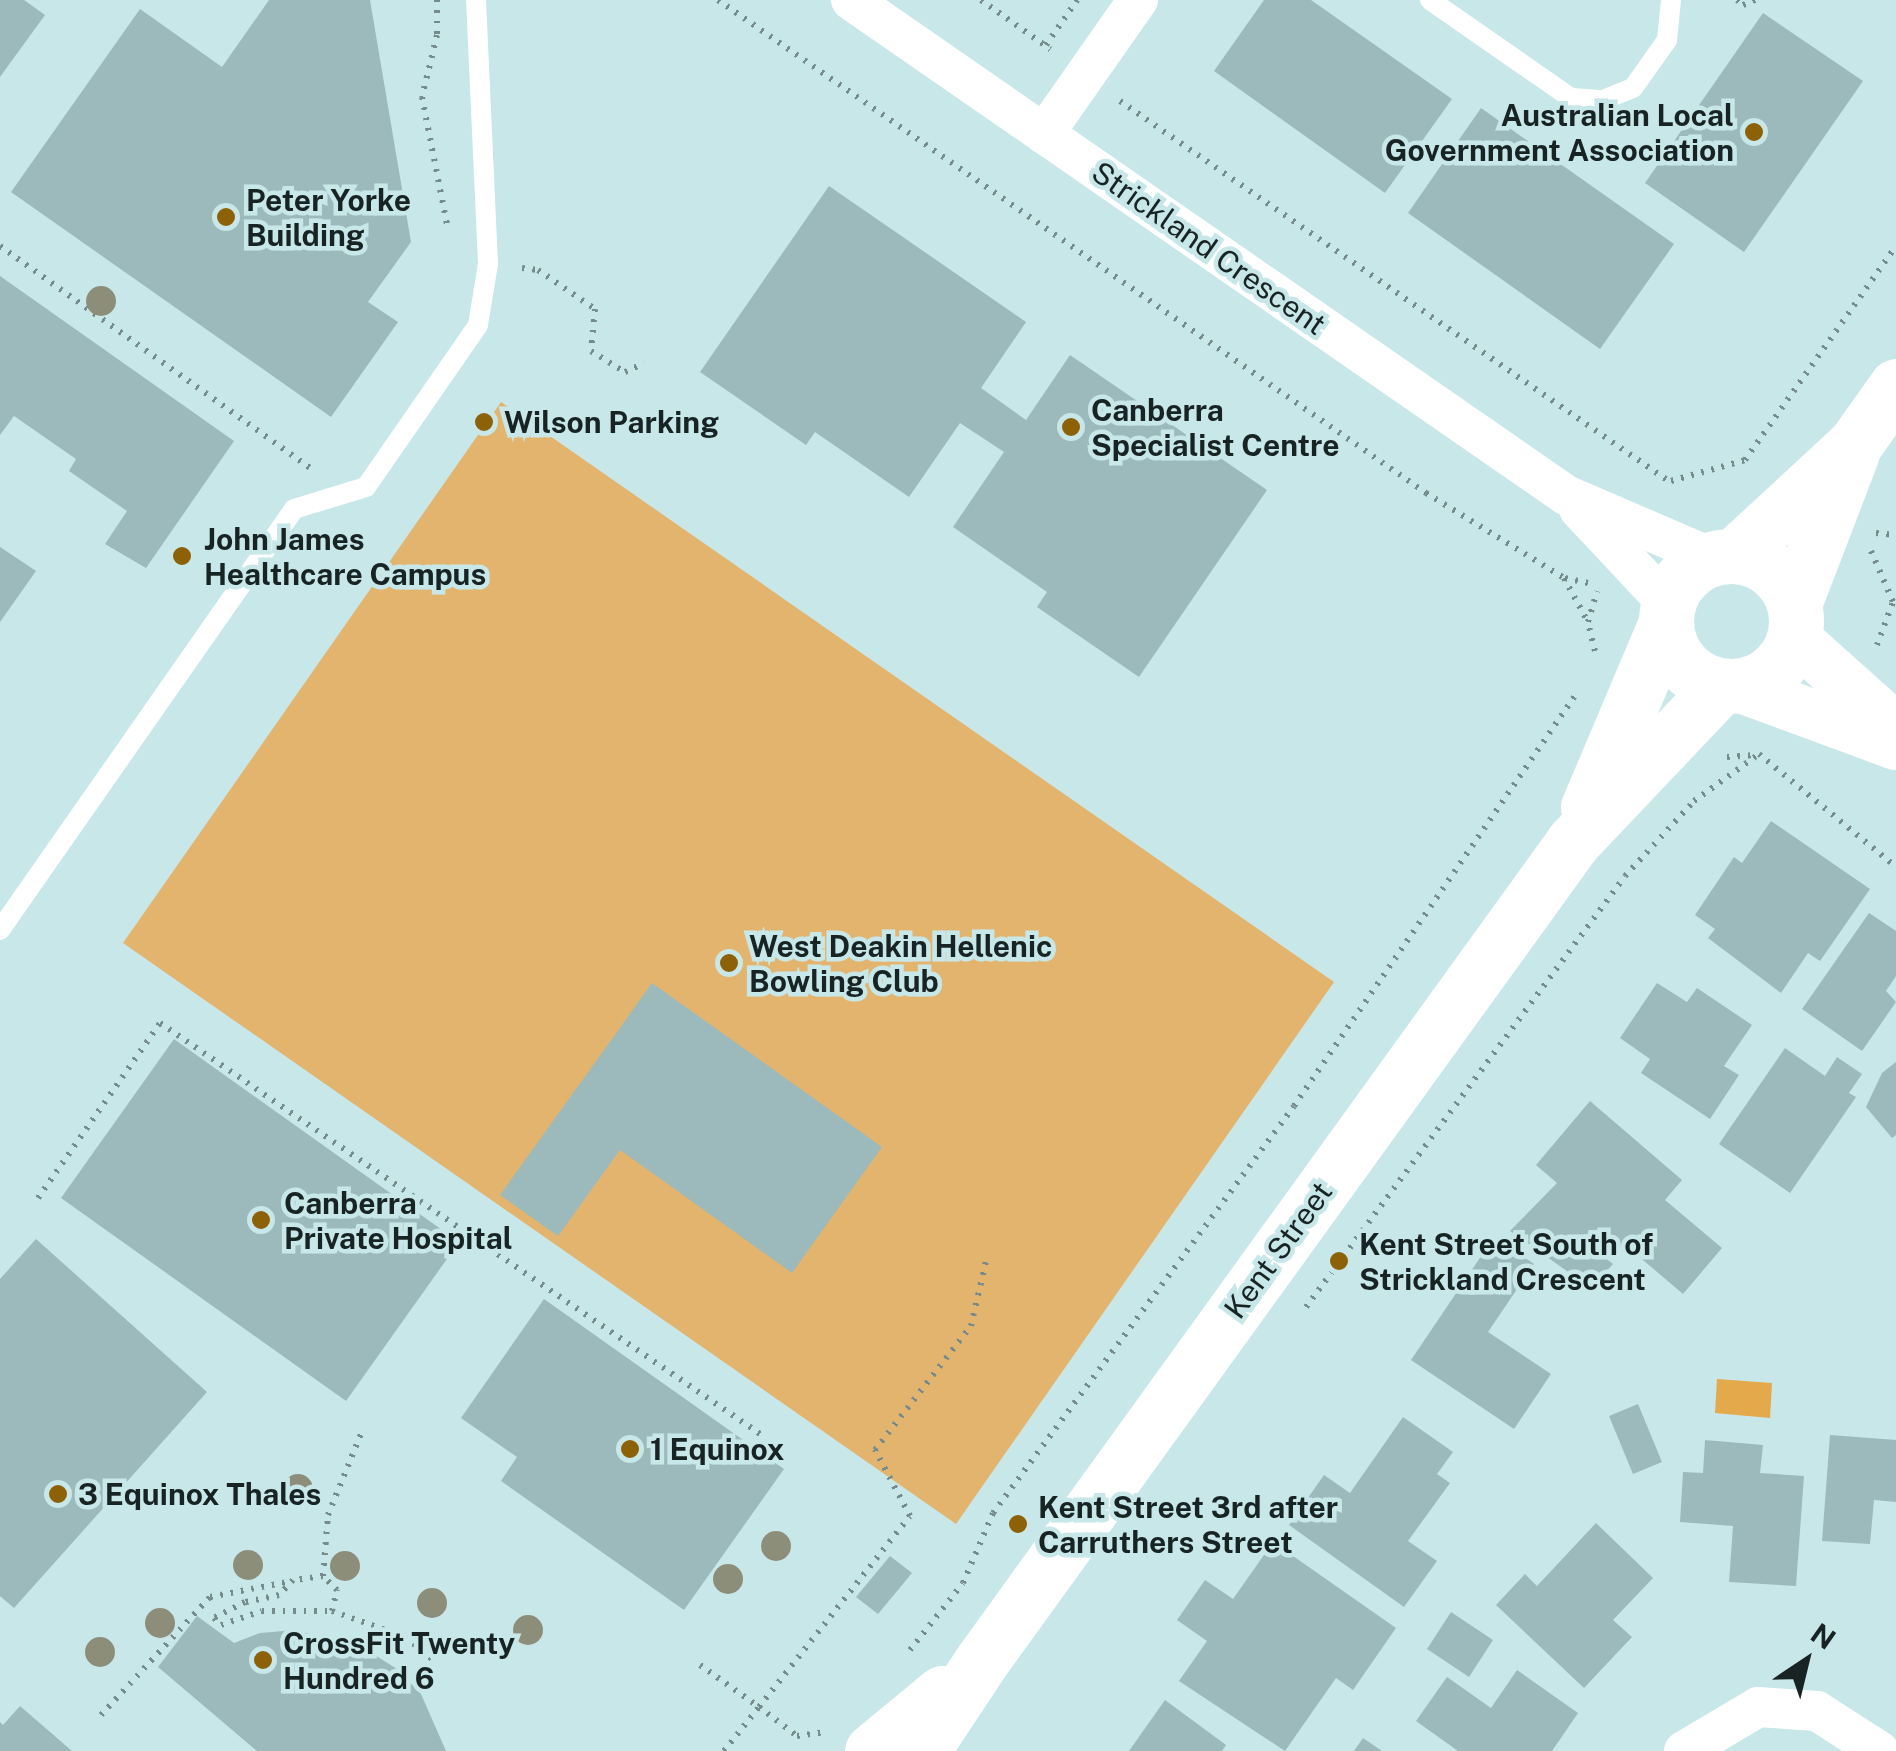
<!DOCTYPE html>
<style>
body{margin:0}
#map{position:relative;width:1896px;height:1751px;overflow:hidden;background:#c8e7e9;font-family:"Public Sans",sans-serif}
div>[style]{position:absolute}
.green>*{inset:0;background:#e2b46d}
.water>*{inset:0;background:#e3a94b}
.building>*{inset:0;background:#9cbabb}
.path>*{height:6px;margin-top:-3px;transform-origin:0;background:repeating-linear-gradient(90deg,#758b8c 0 2.5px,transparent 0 10.5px)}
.service>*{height:20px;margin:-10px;padding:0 10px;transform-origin:10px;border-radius:10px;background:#fff}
.minor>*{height:40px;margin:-20px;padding:0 20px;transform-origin:20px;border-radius:20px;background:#fff}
.tertiary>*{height:50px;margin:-25px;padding:0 25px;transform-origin:25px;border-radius:25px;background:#fff}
.secondary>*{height:55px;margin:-27.5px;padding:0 27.5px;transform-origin:27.5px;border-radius:27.5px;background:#fff}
.secondary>.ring{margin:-27.5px;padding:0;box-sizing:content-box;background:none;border:55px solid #fff;border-radius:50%}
.trees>*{width:30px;height:30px;margin:-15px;border-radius:50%;background:#8d8e79}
.dots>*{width:28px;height:28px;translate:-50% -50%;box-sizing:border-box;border:5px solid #c8e7e9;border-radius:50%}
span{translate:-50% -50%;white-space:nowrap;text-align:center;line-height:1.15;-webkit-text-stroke:9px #c8e7e9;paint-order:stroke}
.poi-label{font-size:30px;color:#182324;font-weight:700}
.right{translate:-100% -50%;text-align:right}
.left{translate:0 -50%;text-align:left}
.street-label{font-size:30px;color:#182324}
.north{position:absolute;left:1756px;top:1611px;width:100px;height:100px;-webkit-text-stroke:8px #c8e7e9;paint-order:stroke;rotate:35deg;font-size:28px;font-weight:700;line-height:40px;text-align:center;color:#182324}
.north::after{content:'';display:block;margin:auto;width:35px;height:45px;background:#182324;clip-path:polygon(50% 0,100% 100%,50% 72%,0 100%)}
</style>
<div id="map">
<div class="green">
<div style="clip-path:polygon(501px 402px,1334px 982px,956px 1524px,123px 943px)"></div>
</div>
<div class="water">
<div style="clip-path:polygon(1717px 1379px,1772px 1383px,1770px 1418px,1715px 1413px)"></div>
</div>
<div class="building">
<div style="clip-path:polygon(0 0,24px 0,45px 15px,0 77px)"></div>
<div style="clip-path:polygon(269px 0,370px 0,411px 242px,368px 302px,398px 322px,331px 417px,11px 192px,140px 9px,222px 67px)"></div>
<div style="clip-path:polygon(1264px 0,1311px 0,1452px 99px,1385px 193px,1214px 71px)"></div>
<div style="clip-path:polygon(1763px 13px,1863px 81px,1744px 252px,1645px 183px)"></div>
<div style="clip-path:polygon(1481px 108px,1674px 244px,1600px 349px,1408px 213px)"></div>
<div style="clip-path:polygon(829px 186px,1026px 322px,981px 388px,1026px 420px,1070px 355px,1267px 490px,1139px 677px,1037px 607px,1047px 592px,953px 527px,1004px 452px,960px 423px,909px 497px,815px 432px,806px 445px,700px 372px)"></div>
<div style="clip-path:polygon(0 276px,234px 441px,146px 568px,105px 544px,127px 511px,69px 471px,76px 459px,14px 416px,0 435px)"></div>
<div style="clip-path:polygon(0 547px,36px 571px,0 622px)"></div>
<div style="clip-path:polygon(1771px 821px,1870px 889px,1820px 961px,1808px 953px,1781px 993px,1708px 938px,1715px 929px,1695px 915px,1734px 857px,1742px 863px)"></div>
<div style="clip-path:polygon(1869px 913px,1896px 931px,1896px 976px,1886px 991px,1896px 1002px,1862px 1051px,1802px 1009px)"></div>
<div style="clip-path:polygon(652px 983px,882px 1147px,792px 1273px,620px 1150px,558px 1236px,500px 1195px)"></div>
<div style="clip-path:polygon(1657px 983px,1687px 1002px,1697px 988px,1752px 1025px,1724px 1066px,1739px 1075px,1710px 1119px,1641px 1073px,1650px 1059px,1620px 1038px)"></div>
<div style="clip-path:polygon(174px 1039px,459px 1242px,346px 1401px,61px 1198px)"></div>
<div style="clip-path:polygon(1785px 1048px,1825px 1076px,1837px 1057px,1862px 1074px,1849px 1093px,1856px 1097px,1790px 1193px,1719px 1144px)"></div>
<div style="clip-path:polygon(1896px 1062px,1896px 1135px,1892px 1138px,1866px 1107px,1882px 1073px)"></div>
<div style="clip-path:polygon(1590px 1101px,1682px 1180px,1665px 1200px,1722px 1248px,1683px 1294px,1623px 1243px,1619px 1249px,1609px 1241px,1599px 1253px,1613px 1264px,1591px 1288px,1510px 1231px,1557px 1183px,1536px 1165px)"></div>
<div style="clip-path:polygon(1494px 1237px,1534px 1264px,1488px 1332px,1551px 1374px,1514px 1429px,1411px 1360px)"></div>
<div style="clip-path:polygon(36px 1239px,207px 1392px,14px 1608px,0 1596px,0 1279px)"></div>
<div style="clip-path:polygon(544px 1299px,784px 1469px,684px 1610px,501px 1481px,517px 1457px,461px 1418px)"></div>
<div style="clip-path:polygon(1638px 1404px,1662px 1462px,1633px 1474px,1609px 1416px)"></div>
<div style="clip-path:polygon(1403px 1417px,1453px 1452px,1437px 1474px,1450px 1483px,1408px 1541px,1437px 1561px,1404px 1607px,1289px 1525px,1324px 1475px,1350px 1493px)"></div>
<div style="clip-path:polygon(1830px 1435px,1896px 1440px,1896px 1502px,1874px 1500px,1870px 1544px,1822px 1541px)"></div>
<div style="clip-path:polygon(1705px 1440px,1763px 1445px,1760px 1473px,1804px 1476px,1796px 1586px,1729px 1582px,1733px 1526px,1680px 1522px,1683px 1472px,1703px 1473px)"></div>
<div style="clip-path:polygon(1596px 1523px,1653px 1578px,1613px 1620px,1632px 1637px,1584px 1688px,1496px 1605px,1525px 1574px,1537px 1586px)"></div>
<div style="clip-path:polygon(1273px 1542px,1396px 1628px,1353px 1690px,1336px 1678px,1285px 1751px,1179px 1681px,1207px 1641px,1177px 1620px,1205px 1580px,1233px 1599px)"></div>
<div style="clip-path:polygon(890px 1556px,912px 1573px,878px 1614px,856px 1597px)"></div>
<div style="clip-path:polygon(1451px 1612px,1493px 1640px,1469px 1677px,1427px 1649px)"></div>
<div style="clip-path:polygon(197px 1616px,234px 1643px,260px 1633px,296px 1630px,367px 1650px,397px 1669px,421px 1694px,446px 1751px,257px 1751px,158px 1667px)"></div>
<div style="clip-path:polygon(1517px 1670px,1578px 1713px,1552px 1751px,1458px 1751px,1416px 1721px,1447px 1677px,1491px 1708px)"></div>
<div style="clip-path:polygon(1165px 1700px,1226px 1745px,1222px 1751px,1129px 1751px)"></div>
<div style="clip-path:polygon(20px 1706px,72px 1751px,0 1751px,0 1722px,3px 1725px)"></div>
<div style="clip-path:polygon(1363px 1738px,1382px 1751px,1354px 1751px)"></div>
</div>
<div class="path">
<div style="left:437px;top:0;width:35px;rotate:90deg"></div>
<div style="left:437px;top:35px;width:64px;rotate:103.6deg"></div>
<div style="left:422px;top:97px;width:135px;rotate:78.9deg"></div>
<div style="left:718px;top:0;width:863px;rotate:34.85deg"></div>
<div style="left:1426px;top:493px;width:162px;rotate:31.6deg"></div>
<div style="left:981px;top:0;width:85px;rotate:35.4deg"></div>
<div style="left:1737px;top:0;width:8px;rotate:40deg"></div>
<div style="left:1743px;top:5px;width:13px;rotate:-23deg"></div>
<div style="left:1046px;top:45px;width:55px;rotate:-55.4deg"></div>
<div style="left:1120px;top:101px;width:669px;rotate:34.71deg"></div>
<div style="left:0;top:246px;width:381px;rotate:35.6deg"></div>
<div style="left:522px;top:268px;width:16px;rotate:7deg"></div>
<div style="left:538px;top:270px;width:69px;rotate:34.4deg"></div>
<div style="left:595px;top:309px;width:42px;rotate:95.4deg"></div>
<div style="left:591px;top:351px;width:40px;rotate:32deg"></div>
<div style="left:625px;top:372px;width:21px;rotate:-25deg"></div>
<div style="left:1671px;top:481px;width:77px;rotate:-15.8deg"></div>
<div style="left:1745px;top:460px;width:262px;rotate:-54.8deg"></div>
<div style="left:1876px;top:533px;width:20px;rotate:6deg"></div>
<div style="left:1871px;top:551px;width:58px;rotate:66.5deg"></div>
<div style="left:1588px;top:583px;width:25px;rotate:-168deg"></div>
<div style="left:1564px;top:578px;width:50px;rotate:61.4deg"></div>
<div style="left:1877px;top:645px;width:46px;rotate:-69.6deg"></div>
<div style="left:1595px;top:651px;width:30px;rotate:-104deg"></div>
<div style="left:1588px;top:622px;width:32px;rotate:-74deg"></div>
<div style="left:1759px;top:754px;width:178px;rotate:39.5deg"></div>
<div style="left:1727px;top:757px;width:28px;rotate:-4deg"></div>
<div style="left:38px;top:1198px;width:213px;rotate:-55.1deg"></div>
<div style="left:160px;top:1023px;width:734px;rotate:34.4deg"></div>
<div style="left:1306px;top:1307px;width:536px;rotate:-53.49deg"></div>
<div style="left:1625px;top:876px;width:102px;rotate:-47.4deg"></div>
<div style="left:1694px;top:801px;width:80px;rotate:-35.9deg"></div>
<div style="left:323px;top:1576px;width:30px;rotate:172deg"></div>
<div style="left:293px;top:1580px;width:21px;rotate:133deg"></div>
<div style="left:279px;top:1595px;width:35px;rotate:168deg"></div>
<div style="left:245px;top:1602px;width:35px;rotate:153deg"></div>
<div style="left:214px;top:1618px;width:10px;rotate:45deg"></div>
<div style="left:221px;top:1625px;width:43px;rotate:-18.9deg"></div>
<div style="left:262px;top:1611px;width:70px"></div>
<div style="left:332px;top:1611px;width:77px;rotate:19.6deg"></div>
<div style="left:405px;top:1637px;width:40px;rotate:39deg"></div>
<div style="left:332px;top:1611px;width:22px;rotate:-77deg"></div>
<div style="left:337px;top:1590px;width:20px;rotate:-135deg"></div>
<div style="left:323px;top:1576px;width:61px;rotate:-85.3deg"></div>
<div style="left:328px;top:1515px;width:93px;rotate:-67.9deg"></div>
<div style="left:910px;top:1650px;width:85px;rotate:-51.7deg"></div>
<div style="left:963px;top:1583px;width:76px;rotate:-66.8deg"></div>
<div style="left:993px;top:1513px;width:506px;rotate:-53.51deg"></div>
<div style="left:1294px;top:1106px;width:499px;rotate:-55.6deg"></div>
<div style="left:700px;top:1665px;width:72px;rotate:35.4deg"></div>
<div style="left:759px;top:1707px;width:243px;rotate:-51.7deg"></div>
<div style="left:910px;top:1516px;width:75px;rotate:-117.9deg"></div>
<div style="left:875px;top:1450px;width:157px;rotate:-52.3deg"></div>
<div style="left:971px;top:1326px;width:67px;rotate:-77deg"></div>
<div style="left:101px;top:1715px;width:161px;rotate:-47.3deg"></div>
<div style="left:210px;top:1597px;width:84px;rotate:-11deg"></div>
<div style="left:724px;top:1751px;width:56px;rotate:-51.5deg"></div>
<div style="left:759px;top:1707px;width:48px;rotate:37.3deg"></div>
<div style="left:797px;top:1736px;width:27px;rotate:-8deg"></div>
</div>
<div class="service">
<div style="left:1430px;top:0;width:172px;rotate:34.8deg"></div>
<div style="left:1571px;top:98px;width:32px;rotate:4deg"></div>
<div style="left:1603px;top:100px;width:32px;rotate:-22deg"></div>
<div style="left:1633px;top:88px;width:59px;rotate:-54.7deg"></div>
<div style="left:1667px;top:40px;width:40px;rotate:-84.3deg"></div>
<div style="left:0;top:930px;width:513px;rotate:-55.07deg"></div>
<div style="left:294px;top:509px;width:75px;rotate:-17deg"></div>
<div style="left:366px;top:487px;width:197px;rotate:-55.3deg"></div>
<div style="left:478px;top:325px;width:62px;rotate:-80.7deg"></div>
<div style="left:488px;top:264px;width:264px;rotate:-92.6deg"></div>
</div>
<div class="minor">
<div style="left:851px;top:0;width:870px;rotate:34.7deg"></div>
<div style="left:1566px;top:495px;width:159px;rotate:23.3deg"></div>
<div style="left:1044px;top:134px;width:164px;rotate:-55deg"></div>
<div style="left:1579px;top:509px;width:129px;rotate:46.9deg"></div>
<div style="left:1684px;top:1751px;width:86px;rotate:-30.7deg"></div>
<div style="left:1758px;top:1707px;width:59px;rotate:3.9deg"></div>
<div style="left:1817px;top:1711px;width:74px;rotate:32.8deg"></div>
</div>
<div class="tertiary">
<div style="left:1794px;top:637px;width:137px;rotate:41.7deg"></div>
<div style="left:1738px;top:687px;width:168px;rotate:20.2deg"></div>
</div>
<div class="secondary">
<div class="ring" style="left:1666px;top:556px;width:75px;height:75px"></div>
<div style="left:1734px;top:556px;width:165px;rotate:-42.8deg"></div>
<div style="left:1855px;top:444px;width:71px;rotate:-54.7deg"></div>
<div style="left:1794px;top:604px;width:162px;rotate:-69deg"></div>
<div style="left:1588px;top:807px;width:198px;rotate:-67.1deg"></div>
<div style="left:872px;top:1751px;width:91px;rotate:-39.6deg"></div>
<div style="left:922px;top:1751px;width:110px;rotate:-56.5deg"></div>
<div style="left:983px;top:1659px;width:1008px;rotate:-54.16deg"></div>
<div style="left:1573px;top:842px;width:215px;rotate:-46.5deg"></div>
</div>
<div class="trees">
<div style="left:101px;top:301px"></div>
<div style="left:298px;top:1489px"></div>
<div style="left:776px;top:1546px"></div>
<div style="left:248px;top:1565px"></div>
<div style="left:345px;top:1566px"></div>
<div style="left:728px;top:1579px"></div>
<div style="left:432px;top:1603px"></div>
<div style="left:160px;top:1623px"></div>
<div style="left:528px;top:1630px"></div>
<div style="left:100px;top:1652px"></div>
</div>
<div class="dots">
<div style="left:1754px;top:132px;background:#8d6107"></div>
<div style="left:226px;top:217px;background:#8d6107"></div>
<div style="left:484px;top:422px;background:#8d6107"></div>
<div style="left:1071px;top:427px;background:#8d6107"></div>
<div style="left:182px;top:556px;background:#8d6107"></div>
<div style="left:729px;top:963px;background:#8d6107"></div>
<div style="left:261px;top:1220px;background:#8d6107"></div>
<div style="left:1339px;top:1261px;background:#8d6107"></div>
<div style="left:630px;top:1449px;background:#8d6107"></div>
<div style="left:58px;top:1494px;background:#8d6107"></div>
<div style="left:1018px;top:1524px;background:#8d6107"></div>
<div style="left:263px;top:1660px;background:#8d6107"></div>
</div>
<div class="poi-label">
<span class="right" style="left:1734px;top:132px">Australian Local<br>Government Association</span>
<span class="left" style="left:246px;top:217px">Peter Yorke<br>Building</span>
<span class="left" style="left:1091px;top:427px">Canberra<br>Specialist Centre</span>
<span class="left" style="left:504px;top:422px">Wilson Parking</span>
<span class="left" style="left:204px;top:556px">John James<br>Healthcare Campus</span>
<span class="left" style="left:749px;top:963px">West Deakin Hellenic<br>Bowling Club</span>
<span class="left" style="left:284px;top:1220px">Canberra<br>Private Hospital</span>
<span class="left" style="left:1359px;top:1261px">Kent Street South of<br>Strickland Crescent</span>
<span class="left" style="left:650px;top:1449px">1 Equinox</span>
<span class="left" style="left:78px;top:1494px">3 Equinox Thales</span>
<span class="left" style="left:1038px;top:1524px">Kent Street 3rd after<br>Carruthers Street</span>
<span class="left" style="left:283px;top:1660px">CrossFit Twenty<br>Hundred 6</span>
</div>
<div class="street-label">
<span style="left:1209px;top:248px;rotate:35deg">Strickland Crescent</span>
<span style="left:1278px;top:1250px;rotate:-54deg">Kent Street</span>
</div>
<div class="north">N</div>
</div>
